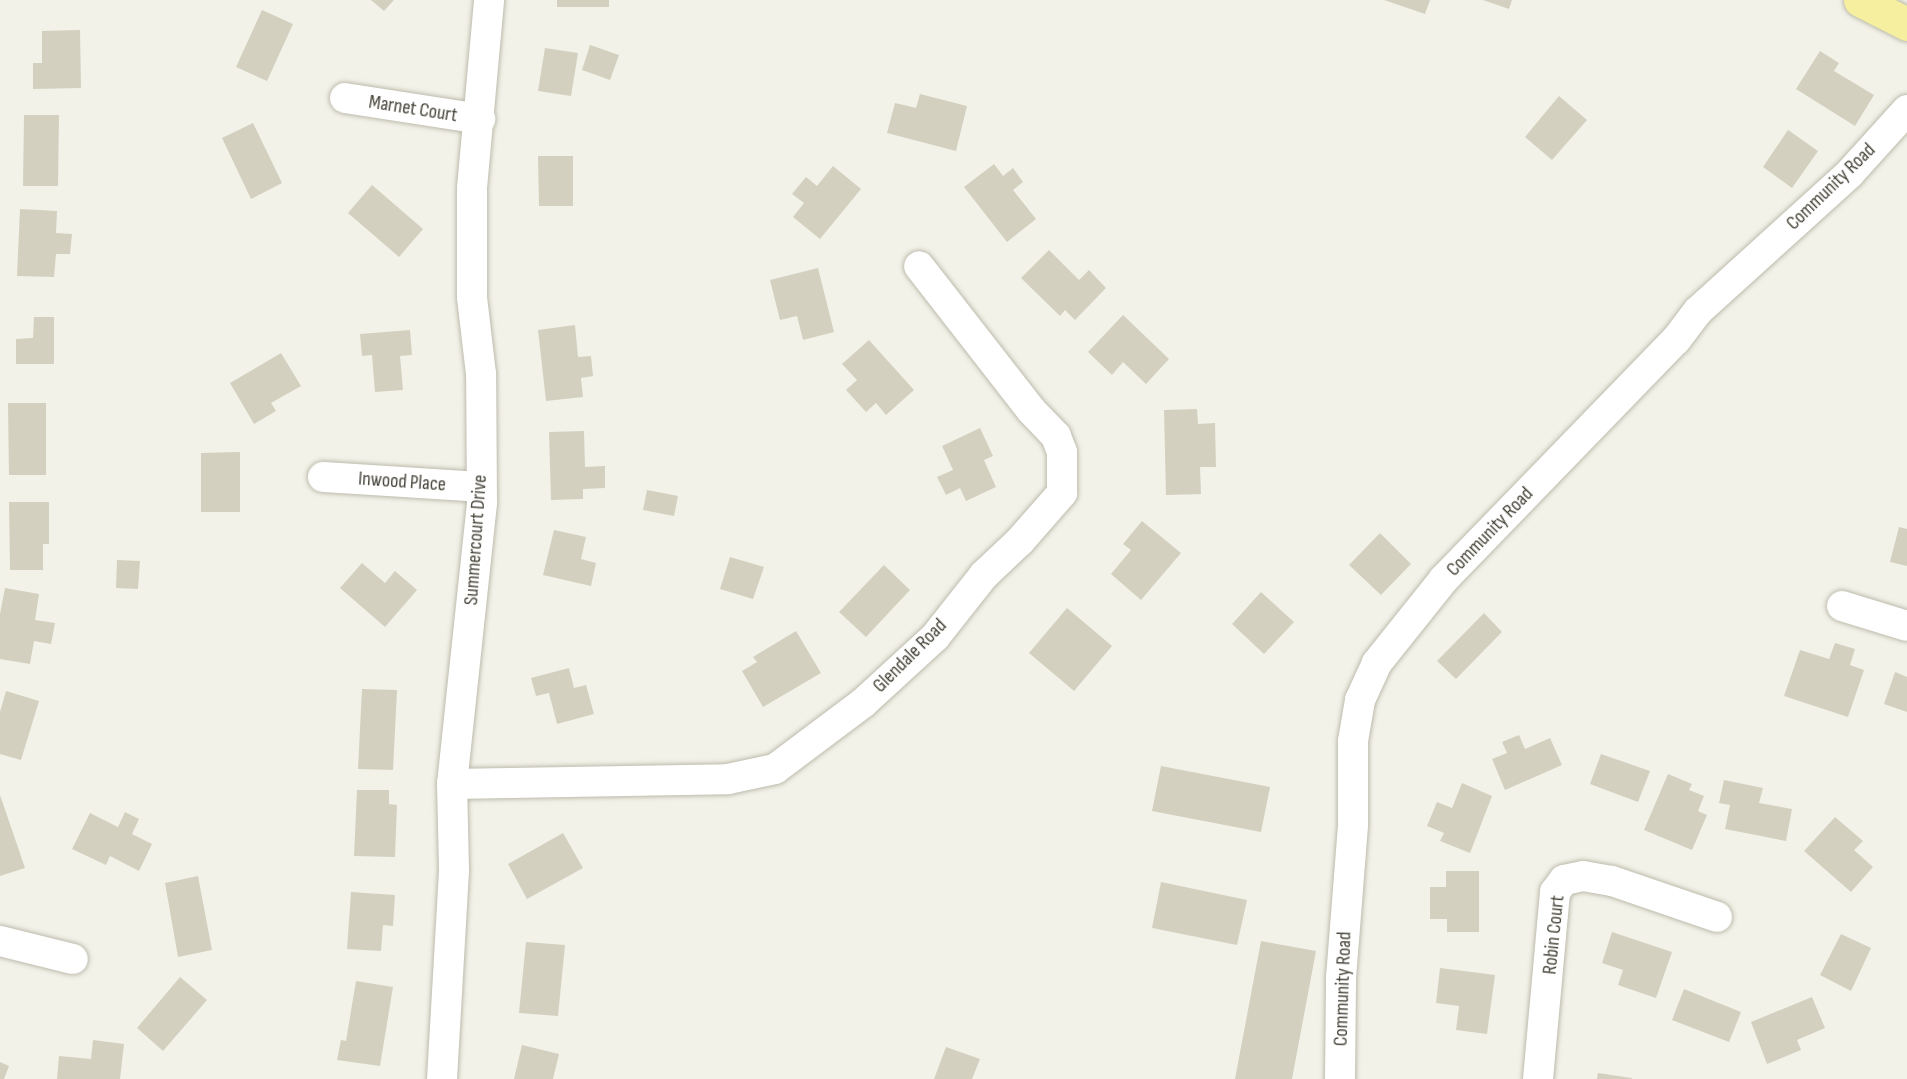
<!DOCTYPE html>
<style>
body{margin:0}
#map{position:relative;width:1907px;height:1079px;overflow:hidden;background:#f3f2e9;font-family:"Sofia Sans Condensed",sans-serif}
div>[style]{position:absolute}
.building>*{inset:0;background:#d3d0bf}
.roads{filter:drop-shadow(0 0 2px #bdbbac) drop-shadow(0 0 2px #bdbbac)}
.minor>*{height:30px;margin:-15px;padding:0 15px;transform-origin:15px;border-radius:15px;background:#fff}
.major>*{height:33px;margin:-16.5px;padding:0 16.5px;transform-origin:16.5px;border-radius:16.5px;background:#f5ef9f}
span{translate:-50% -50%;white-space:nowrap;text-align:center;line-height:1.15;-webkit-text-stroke:5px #fff;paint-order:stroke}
.street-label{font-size:20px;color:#464338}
</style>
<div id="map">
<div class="building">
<div style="clip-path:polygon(371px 0,394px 0,384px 11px)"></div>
<div style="clip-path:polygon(557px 0,609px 0,609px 7px,557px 7px)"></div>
<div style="clip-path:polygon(1384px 0,1430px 0,1425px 14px)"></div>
<div style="clip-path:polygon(1483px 0,1512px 0,1509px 9px)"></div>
<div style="clip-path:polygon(262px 10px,293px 24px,267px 81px,236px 67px)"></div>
<div style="clip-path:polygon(80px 30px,81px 88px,33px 89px,33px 63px,42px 63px,42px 31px)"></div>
<div style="clip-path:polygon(590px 45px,619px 55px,610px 80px,582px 70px)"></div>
<div style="clip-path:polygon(545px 48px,578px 53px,571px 96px,538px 91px)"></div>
<div style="clip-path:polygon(1820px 51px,1839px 63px,1834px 71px,1874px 95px,1855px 126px,1796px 89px)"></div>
<div style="clip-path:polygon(920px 94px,967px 106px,956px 151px,887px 133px,895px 103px,916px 108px)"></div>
<div style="clip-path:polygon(1559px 96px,1587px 120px,1552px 160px,1525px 137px)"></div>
<div style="clip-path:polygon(24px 115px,59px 115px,58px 186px,23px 186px)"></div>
<div style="clip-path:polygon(253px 123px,282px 183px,251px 199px,222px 138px)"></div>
<div style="clip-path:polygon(1788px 130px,1818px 151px,1792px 188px,1763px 167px)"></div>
<div style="clip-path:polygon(538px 156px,573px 156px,573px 206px,539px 206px)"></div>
<div style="clip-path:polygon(994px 164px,1003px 176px,1013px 168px,1023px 182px,1013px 190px,1036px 219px,1007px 242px,964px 187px)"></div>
<div style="clip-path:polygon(833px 166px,861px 189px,820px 239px,793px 217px,804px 203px,792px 194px,806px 177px,817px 186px)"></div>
<div style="clip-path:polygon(372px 185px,423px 229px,399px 257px,348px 213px)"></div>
<div style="clip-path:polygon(20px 209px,57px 211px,56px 233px,72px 234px,70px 254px,56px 254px,54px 277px,17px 276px)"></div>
<div style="clip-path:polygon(1049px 250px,1079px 280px,1089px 270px,1106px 288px,1075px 320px,1065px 310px,1060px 316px,1021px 278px)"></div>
<div style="clip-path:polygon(818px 268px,834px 332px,803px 340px,797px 316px,780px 320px,770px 280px)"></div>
<div style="clip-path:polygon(1123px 315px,1169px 359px,1146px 384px,1123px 362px,1112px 375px,1088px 352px)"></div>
<div style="clip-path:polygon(34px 317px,54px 317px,54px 364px,16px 364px,16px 339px,33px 338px)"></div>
<div style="clip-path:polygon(575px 325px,578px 357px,591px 356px,593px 376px,581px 378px,583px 397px,546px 401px,538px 330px)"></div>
<div style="clip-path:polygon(410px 330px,412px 355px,400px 356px,403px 390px,375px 392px,372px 355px,362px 356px,360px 334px)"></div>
<div style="clip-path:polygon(869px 340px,914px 390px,886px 415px,876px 403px,866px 412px,846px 390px,857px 380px,842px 364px)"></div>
<div style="clip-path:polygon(281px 353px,301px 386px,271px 403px,276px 411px,254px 424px,230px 383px)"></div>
<div style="clip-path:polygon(8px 403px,46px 403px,46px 475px,9px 475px)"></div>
<div style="clip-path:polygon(1197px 409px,1198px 424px,1215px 423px,1216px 467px,1200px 467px,1201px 494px,1166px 495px,1164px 410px)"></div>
<div style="clip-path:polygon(980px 428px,993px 456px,984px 460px,996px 487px,966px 501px,960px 488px,946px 495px,937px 477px,953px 470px,942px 446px)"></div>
<div style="clip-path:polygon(584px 431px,585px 467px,605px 466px,605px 488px,583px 489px,583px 499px,551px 500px,549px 432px)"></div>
<div style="clip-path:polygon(240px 452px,240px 512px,201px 512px,201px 453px)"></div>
<div style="clip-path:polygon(647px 490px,678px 496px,674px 516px,643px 510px)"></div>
<div style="clip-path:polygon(9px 502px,49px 502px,49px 544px,43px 544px,43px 570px,10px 570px)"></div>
<div style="clip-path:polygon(1142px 521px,1181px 553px,1141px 600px,1111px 574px,1131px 550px,1123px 544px)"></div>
<div style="clip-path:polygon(1899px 527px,1907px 529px,1907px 566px,1890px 562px)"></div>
<div style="clip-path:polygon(554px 530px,586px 537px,581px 559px,596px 563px,591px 586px,543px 575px)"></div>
<div style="clip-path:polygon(1380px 533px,1411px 564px,1381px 595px,1349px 565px)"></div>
<div style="clip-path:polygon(730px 557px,764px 567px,753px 599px,720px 589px)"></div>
<div style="clip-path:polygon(117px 560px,140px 561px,138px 589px,116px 588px)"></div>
<div style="clip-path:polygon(362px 563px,385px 583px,395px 571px,417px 590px,385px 627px,340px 588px)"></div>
<div style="clip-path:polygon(884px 565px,910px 590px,866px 637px,839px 612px)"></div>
<div style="clip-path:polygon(5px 588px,39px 594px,35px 620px,55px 623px,51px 644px,34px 641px,30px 664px,0 659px,0 614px)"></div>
<div style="clip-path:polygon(1261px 592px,1294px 622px,1264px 654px,1232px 624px)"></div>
<div style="clip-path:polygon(1067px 608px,1112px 646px,1074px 691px,1029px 653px)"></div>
<div style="clip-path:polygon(1484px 613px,1502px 632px,1456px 679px,1437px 661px)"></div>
<div style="clip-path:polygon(796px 631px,821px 673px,763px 707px,742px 671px,757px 662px,753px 657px)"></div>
<div style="clip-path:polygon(1835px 643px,1855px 649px,1850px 665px,1864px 670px,1848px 717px,1784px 696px,1800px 650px,1829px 659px)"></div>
<div style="clip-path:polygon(569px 668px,574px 688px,586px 685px,594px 714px,557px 724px,549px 693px,536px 696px,531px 678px)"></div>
<div style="clip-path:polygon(1895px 672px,1907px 677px,1907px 712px,1884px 704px)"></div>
<div style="clip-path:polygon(362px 689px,397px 690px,393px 770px,358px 769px)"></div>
<div style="clip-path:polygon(6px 691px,39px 701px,21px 760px,0 754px,0 712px)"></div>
<div style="clip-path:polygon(1519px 735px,1525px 749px,1550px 738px,1562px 765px,1505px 790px,1492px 759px,1507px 753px,1502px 742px)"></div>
<div style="clip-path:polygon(1601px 754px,1650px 771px,1638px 802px,1590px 784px)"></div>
<div style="clip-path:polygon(1161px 766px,1270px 787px,1261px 832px,1152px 811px)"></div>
<div style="clip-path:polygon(1668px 774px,1692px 784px,1689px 790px,1704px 796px,1698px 811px,1707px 815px,1692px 850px,1644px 830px)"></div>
<div style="clip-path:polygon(1724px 780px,1763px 788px,1759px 803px,1792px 809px,1786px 841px,1725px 829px,1730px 805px,1719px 803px)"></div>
<div style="clip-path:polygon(1462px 783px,1492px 796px,1470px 853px,1440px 841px,1444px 833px,1427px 826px,1437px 802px,1452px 808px)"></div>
<div style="clip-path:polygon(357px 790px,389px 790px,389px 804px,397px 805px,395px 857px,354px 856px)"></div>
<div style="clip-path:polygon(0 795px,25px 868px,0 876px)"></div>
<div style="clip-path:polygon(125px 812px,139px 819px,132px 834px,152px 844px,139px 871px,110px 856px,106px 865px,72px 849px,90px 813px,118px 827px)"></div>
<div style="clip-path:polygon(1835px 817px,1863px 841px,1854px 850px,1873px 867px,1851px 892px,1804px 851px)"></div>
<div style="clip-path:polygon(563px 833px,583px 868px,527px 899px,508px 864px)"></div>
<div style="clip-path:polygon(1446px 871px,1479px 871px,1479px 932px,1447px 932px,1447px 919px,1430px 919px,1430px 887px,1446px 887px)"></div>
<div style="clip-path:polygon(198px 876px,212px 950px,178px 957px,165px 883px)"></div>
<div style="clip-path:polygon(1161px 882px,1247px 900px,1237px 945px,1152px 928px)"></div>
<div style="clip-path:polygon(351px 892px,395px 895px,393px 926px,383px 925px,381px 951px,347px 949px)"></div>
<div style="clip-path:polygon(1612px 932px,1672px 952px,1656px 998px,1618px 985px,1623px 970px,1602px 963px)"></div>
<div style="clip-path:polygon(1841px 934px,1871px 948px,1851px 991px,1820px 975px)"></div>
<div style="clip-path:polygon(1261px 941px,1316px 951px,1292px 1079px,1235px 1079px)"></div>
<div style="clip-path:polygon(526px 942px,565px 945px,558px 1016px,519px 1013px)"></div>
<div style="clip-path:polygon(1440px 968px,1495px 975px,1487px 1034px,1456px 1030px,1459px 1006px,1436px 1003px)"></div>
<div style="clip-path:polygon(180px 977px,207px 1000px,163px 1051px,137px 1028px)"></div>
<div style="clip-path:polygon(356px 981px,393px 987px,380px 1066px,337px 1060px,341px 1040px,346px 1041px)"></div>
<div style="clip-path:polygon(1684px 989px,1741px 1012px,1729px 1042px,1672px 1020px)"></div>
<div style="clip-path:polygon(1812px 997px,1825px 1028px,1797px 1040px,1801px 1050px,1767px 1064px,1751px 1022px)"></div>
<div style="clip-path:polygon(93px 1040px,124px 1044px,120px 1079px,57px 1079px,59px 1056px,91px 1059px)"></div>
<div style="clip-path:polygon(522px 1045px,559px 1054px,553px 1079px,514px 1079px)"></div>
<div style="clip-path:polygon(946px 1047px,980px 1059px,972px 1079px,934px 1079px)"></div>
<div style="clip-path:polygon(0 1062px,9px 1066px,4px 1079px,0 1079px)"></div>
<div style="clip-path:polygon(1598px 1073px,1632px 1078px,1632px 1079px,1597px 1079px)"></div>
</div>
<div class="roads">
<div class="minor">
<div style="left:345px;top:98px;width:137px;rotate:8.8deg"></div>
<div style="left:323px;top:477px;width:158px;rotate:3.6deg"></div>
<div style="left:1842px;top:606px;width:68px;rotate:17.1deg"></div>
<div style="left:452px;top:784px;width:276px;rotate:-1deg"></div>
<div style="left:728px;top:779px;width:48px;rotate:-12deg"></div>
<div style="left:775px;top:769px;width:110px;rotate:-36.9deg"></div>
<div style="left:863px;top:703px;width:98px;rotate:-42.5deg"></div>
<div style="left:935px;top:637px;width:79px;rotate:-51.7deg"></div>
<div style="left:984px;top:575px;width:50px;rotate:-43.4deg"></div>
<div style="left:1020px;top:541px;width:64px;rotate:-48.8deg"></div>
<div style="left:1062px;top:493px;width:41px;rotate:-90deg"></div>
<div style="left:1062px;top:452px;width:17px;rotate:-111deg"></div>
<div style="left:1056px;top:436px;width:36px;rotate:-134deg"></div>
<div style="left:1031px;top:410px;width:182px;rotate:-127.9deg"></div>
<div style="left:0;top:941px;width:75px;rotate:13.9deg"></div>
<div style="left:442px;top:1079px;width:209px;rotate:-86.7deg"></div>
<div style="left:454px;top:870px;width:86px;rotate:-91.3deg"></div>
<div style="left:452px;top:784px;width:284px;rotate:-83.9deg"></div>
<div style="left:482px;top:502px;width:128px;rotate:-90.4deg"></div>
<div style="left:481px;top:374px;width:78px;rotate:-96.7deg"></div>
<div style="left:472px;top:297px;width:109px;rotate:-90deg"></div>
<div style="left:472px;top:188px;width:189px;rotate:-84.8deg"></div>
<div style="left:1340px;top:1079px;width:101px;rotate:-89.4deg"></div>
<div style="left:1341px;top:978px;width:154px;rotate:-85.5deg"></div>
<div style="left:1353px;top:824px;width:83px;rotate:-90deg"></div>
<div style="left:1353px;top:741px;width:42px;rotate:-80.3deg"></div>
<div style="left:1360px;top:700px;width:41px;rotate:-65.3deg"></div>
<div style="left:1377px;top:663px;width:107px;rotate:-51.4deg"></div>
<div style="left:1444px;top:579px;width:333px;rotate:-45.9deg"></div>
<div style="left:1676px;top:340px;width:36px;rotate:-53deg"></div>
<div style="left:1698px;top:311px;width:205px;rotate:-42.2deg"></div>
<div style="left:1850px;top:173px;width:85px;rotate:-47.9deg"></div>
<div style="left:1538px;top:1079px;width:188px;rotate:-84.8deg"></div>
<div style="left:1555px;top:892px;width:15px;rotate:-53deg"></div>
<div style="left:1564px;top:880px;width:19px;rotate:-12deg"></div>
<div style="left:1583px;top:876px;width:29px;rotate:10deg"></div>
<div style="left:1612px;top:881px;width:111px;rotate:18.9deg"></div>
</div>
<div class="major">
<div style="left:1860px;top:0;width:53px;rotate:27.1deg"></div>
</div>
</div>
<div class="street-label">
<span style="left:413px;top:109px;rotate:9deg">Marnet Court</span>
<span style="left:1831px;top:187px;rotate:-44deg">Community Road</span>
<span style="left:402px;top:482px;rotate:4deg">Inwood Place</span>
<span style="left:1490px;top:532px;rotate:-46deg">Community Road</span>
<span style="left:476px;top:540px;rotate:-86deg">Summercourt Drive</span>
<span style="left:910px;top:656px;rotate:-45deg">Glendale Road</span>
<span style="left:1554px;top:935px;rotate:-84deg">Robin Court</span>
<span style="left:1343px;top:989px;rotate:-88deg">Community Road</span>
</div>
</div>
